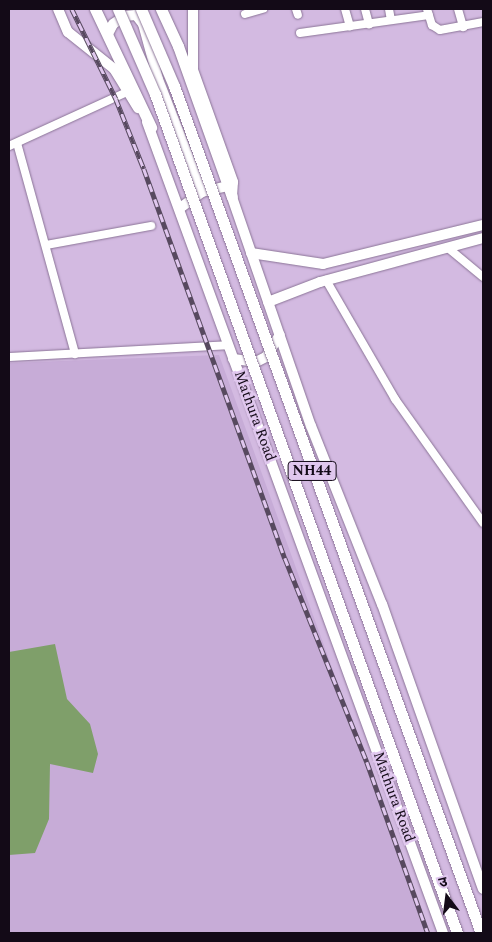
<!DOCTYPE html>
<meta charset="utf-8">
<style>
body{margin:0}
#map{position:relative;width:492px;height:942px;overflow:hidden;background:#d3bae1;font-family:Spectral,"Noto Sans Devanagari",serif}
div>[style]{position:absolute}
.built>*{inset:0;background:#c7acd7}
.green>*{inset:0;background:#7f9f6a}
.roads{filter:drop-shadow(0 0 1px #8b7497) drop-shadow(0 0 1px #8b7497)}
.minor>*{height:8px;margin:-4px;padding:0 4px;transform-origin:4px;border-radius:4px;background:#fff}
.major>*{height:10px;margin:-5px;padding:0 5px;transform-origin:5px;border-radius:5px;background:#fff}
.highway>*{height:11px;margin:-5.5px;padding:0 5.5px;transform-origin:5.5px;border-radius:5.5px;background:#fff}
.rail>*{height:4.5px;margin-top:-2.25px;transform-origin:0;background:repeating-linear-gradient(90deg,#e0c7ee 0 8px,#57495f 0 16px);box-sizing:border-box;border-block:1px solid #57495f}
.bridges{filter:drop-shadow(0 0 1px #8b7497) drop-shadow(0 0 1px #8b7497)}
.highway-bridge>*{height:11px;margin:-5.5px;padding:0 5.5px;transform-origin:5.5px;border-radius:5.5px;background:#fff}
span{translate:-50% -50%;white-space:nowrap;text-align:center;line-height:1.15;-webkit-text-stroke:5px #e0c7ee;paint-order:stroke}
.shield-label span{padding:1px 4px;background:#e0c7ee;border:1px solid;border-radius:4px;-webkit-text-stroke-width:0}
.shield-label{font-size:14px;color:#130a17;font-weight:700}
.street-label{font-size:15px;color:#130a17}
.frame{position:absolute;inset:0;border:10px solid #130a17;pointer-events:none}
.north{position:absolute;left:422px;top:872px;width:50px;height:50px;-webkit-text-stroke:4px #e0c7ee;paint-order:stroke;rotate:345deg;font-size:14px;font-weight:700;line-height:20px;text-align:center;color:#130a17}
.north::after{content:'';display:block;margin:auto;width:18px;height:22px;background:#130a17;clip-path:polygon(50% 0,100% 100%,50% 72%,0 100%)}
</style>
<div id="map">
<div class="built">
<div style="clip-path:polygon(219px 355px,428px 933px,9px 933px,9px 363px)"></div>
</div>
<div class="green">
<div style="clip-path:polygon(55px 644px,67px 699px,90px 724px,98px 754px,93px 773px,50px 764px,49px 819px,35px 853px,9px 855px,9px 652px)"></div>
</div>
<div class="roads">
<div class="minor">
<div style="left:296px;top:9px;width:6px;rotate:72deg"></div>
<div style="left:345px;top:9px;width:18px;rotate:74deg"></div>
<div style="left:365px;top:9px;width:16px;rotate:75deg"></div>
<div style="left:389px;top:9px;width:11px;rotate:80deg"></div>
<div style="left:427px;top:9px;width:17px;rotate:73deg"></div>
<div style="left:432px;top:25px;width:9px;rotate:32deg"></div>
<div style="left:440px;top:30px;width:44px;rotate:-10.5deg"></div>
<div style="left:458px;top:9px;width:19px;rotate:74deg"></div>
<div style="left:245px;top:14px;width:19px;rotate:-16deg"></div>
<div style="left:300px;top:33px;width:130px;rotate:-7.9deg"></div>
<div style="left:17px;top:143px;width:219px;rotate:74.6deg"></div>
<div style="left:9px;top:146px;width:130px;rotate:-24.6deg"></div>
<div style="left:46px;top:245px;width:107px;rotate:-10.3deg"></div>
<div style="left:448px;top:248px;width:45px;rotate:39.6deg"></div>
<div style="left:326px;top:280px;width:138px;rotate:59.9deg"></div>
<div style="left:395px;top:399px;width:152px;rotate:54.6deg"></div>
<div style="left:9px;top:357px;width:219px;rotate:-3.1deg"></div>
</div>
<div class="major">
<div style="left:58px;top:9px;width:25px;rotate:67deg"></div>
<div style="left:68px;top:32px;width:59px;rotate:38.8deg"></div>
<div style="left:114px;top:69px;width:46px;rotate:58.4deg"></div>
<div style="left:193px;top:9px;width:61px;rotate:90deg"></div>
<div style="left:193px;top:70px;width:119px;rotate:70.3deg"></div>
<div style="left:233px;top:182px;width:15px;rotate:94deg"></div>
<div style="left:232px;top:197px;width:242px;rotate:71deg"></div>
<div style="left:311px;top:426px;width:192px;rotate:68.3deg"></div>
<div style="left:382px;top:604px;width:302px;rotate:70.5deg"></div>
<div style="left:108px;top:34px;width:11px;rotate:-63deg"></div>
<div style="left:113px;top:24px;width:14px;rotate:-34deg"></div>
<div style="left:125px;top:16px;width:11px;rotate:-5deg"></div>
<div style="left:136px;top:15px;width:11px;rotate:52deg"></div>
<div style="left:143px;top:24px;width:57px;rotate:74.7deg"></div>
<div style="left:158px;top:79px;width:121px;rotate:68.7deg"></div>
<div style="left:147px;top:122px;width:863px;rotate:69.95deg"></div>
<div style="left:180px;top:208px;width:27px;rotate:-36deg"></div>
<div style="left:202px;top:192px;width:27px;rotate:-13deg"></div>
<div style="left:251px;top:253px;width:73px;rotate:8.7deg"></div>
<div style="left:323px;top:264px;width:165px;rotate:-13.7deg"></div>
<div style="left:268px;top:302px;width:56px;rotate:-21deg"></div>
<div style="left:320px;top:282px;width:169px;rotate:-15.1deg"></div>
<div style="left:233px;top:359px;width:23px;rotate:7deg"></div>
<div style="left:256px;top:362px;width:11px;rotate:-27deg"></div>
<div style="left:266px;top:357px;width:26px;rotate:-58deg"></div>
</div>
<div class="highway">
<div style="left:95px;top:9px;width:131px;rotate:64.6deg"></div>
<div style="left:161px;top:9px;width:41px;rotate:65.3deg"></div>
<div style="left:178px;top:46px;width:160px;rotate:70.3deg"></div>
</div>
</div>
<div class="rail">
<div style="left:72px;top:9px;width:100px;rotate:63.9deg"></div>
<div style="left:116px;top:99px;width:75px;rotate:68.2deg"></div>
<div style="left:144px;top:169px;width:414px;rotate:70.1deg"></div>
<div style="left:285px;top:558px;width:220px;rotate:68.1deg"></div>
<div style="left:367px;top:762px;width:182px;rotate:70.4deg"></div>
</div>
<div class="bridges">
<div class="highway-bridge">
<div style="left:118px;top:9px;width:93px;rotate:66.5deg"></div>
<div style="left:155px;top:94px;width:892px;rotate:70.2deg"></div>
<div style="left:141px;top:9px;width:84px;rotate:66.8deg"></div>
<div style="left:174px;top:86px;width:901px;rotate:70.08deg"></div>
</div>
</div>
<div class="shield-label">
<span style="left:312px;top:471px">NH44</span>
</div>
<div class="street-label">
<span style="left:255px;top:416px;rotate:70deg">Mathura Road</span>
<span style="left:394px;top:797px;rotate:70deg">Mathura Road</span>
</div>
<div class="frame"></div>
<div class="north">उ</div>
</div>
